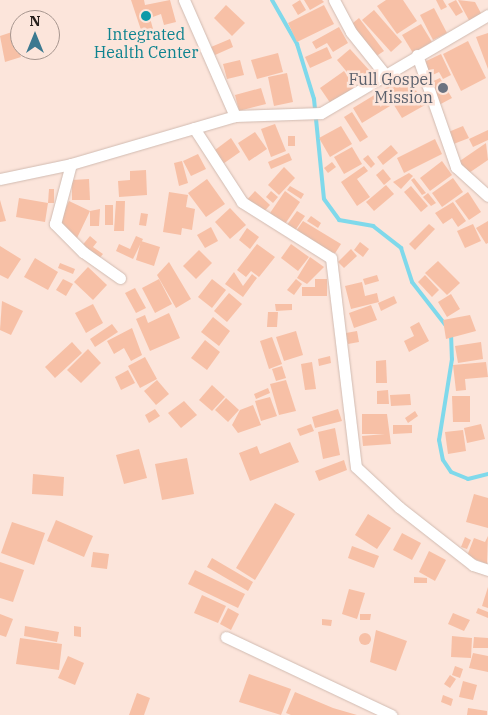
<!DOCTYPE html>
<style>
body{margin:0}
#map{position:relative;width:488px;height:715px;overflow:hidden;background:#fce5db;font-family:"IBM Plex Serif",serif}
div>[style]{position:absolute}
.stream>*{height:4px;margin:-2px;padding:0 2px;transform-origin:2px;border-radius:2px;background:#7fd9eb}
.building>*{inset:0;background:#f7c0a6}
.round{border-radius:50%}
.roads{filter:drop-shadow(0 0 1px #d1bbb1) drop-shadow(0 0 1px #d1bbb1)}
.minor>*{height:11px;margin:-5.5px;padding:0 5.5px;transform-origin:5.5px;border-radius:5.5px;background:#fff}
.dots>*{width:14px;height:14px;translate:-50% -50%;box-sizing:border-box;border:2px solid #fce5db;border-radius:50%}
span{translate:-50% -50%;white-space:nowrap;text-align:center;line-height:1.15;-webkit-text-stroke:5px #fce5db;paint-order:stroke}
.culture-label{font-size:16px;color:#0d838f}
.worship-label{font-size:16px;color:#5b616d}
.right{translate:-100% -50%;text-align:right}
.north{position:absolute;left:10px;top:10px;width:50px;height:50px;box-sizing:border-box;background:#fce5db;border:1px solid #a7968f;border-radius:50%;rotate:0deg;font-size:14px;font-weight:700;line-height:20px;text-align:center;color:#28201c}
.north::after{content:'';display:block;margin:auto;width:18px;height:22px;background:#3c7990;clip-path:polygon(50% 0,100% 100%,50% 72%,0 100%)}
</style>
<div id="map">
<div class="stream">
<div style="left:272px;top:0;width:51px;rotate:60.4deg"></div>
<div style="left:297px;top:44px;width:58px;rotate:72.8deg"></div>
<div style="left:314px;top:99px;width:100px;rotate:84.3deg"></div>
<div style="left:324px;top:199px;width:26px;rotate:54deg"></div>
<div style="left:339px;top:220px;width:35px;rotate:10deg"></div>
<div style="left:373px;top:226px;width:36px;rotate:38deg"></div>
<div style="left:401px;top:248px;width:36px;rotate:72deg"></div>
<div style="left:412px;top:282px;width:57px;rotate:52.1deg"></div>
<div style="left:451px;top:333px;width:26px;rotate:88deg"></div>
<div style="left:452px;top:359px;width:82px;rotate:99.1deg"></div>
<div style="left:439px;top:440px;width:20px;rotate:79deg"></div>
<div style="left:443px;top:460px;width:14px;rotate:56deg"></div>
<div style="left:451px;top:472px;width:18px;rotate:22deg"></div>
<div style="left:468px;top:479px;width:21px;rotate:-14deg"></div>
</div>
<div class="building">
<div style="clip-path:polygon(131px 0,144px 0,145px 5px,170px 0,176px 22px,164px 25px,161px 14px,150px 18px,153px 29px,142px 33px)"></div>
<div style="clip-path:polygon(300px 0,306px 10px,298px 15px,292px 5px)"></div>
<div style="clip-path:polygon(304px 0,322px 0,324px 2px,310px 10px)"></div>
<div style="clip-path:polygon(386px 0,403px 0,417px 21px,397px 34px,377px 6px)"></div>
<div style="clip-path:polygon(436px 0,443px 0,447px 7px,441px 10px)"></div>
<div style="clip-path:polygon(456px 0,463px 12px,456px 16px,448px 4px)"></div>
<div style="clip-path:polygon(458px 0,475px 2px,483px 17px,471px 24px)"></div>
<div style="clip-path:polygon(226px 5px,245px 23px,232px 36px,214px 18px)"></div>
<div style="clip-path:polygon(324px 5px,334px 24px,297px 42px,288px 23px)"></div>
<div style="clip-path:polygon(434px 8px,447px 33px,433px 40px,420px 15px)"></div>
<div style="clip-path:polygon(374px 10px,402px 42px,391px 52px,362px 20px)"></div>
<div style="clip-path:polygon(359px 18px,384px 51px,372px 59px,348px 27px)"></div>
<div style="clip-path:polygon(421px 24px,432px 42px,413px 53px,402px 35px)"></div>
<div style="clip-path:polygon(339px 27px,348px 43px,333px 52px,327px 43px,316px 49px,312px 42px)"></div>
<div style="clip-path:polygon(12px 32px,21px 57px,5px 62px,0 36px)"></div>
<div style="clip-path:polygon(488px 33px,488px 69px,476px 37px)"></div>
<div style="clip-path:polygon(230px 39px,233px 47px,215px 55px,211px 47px)"></div>
<div style="clip-path:polygon(468px 41px,486px 78px,461px 91px,443px 54px)"></div>
<div style="clip-path:polygon(327px 47px,332px 58px,310px 68px,305px 57px)"></div>
<div style="clip-path:polygon(350px 49px,370px 71px,356px 83px,337px 60px)"></div>
<div style="clip-path:polygon(278px 53px,283px 72px,257px 79px,251px 60px)"></div>
<div style="clip-path:polygon(441px 54px,451px 75px,443px 79px,439px 72px,424px 79px,418px 65px)"></div>
<div style="clip-path:polygon(240px 60px,244px 75px,227px 79px,223px 64px)"></div>
<div style="clip-path:polygon(344px 71px,355px 87px,331px 104px,320px 88px)"></div>
<div style="clip-path:polygon(287px 73px,293px 102px,274px 106px,268px 77px)"></div>
<div style="clip-path:polygon(407px 75px,425px 105px,402px 118px,384px 89px)"></div>
<div style="clip-path:polygon(440px 78px,452px 98px,437px 106px,425px 85px)"></div>
<div style="clip-path:polygon(261px 88px,266px 104px,239px 111px,235px 95px)"></div>
<div style="clip-path:polygon(381px 91px,390px 106px,362px 123px,353px 108px)"></div>
<div style="clip-path:polygon(352px 112px,368px 137px,360px 142px,344px 117px)"></div>
<div style="clip-path:polygon(275px 124px,286px 151px,271px 157px,261px 129px)"></div>
<div style="clip-path:polygon(341px 126px,352px 144px,330px 157px,319px 138px)"></div>
<div style="clip-path:polygon(463px 126px,469px 138px,451px 145px,446px 133px)"></div>
<div style="clip-path:polygon(488px 130px,488px 140px,473px 147px,469px 139px)"></div>
<div style="clip-path:polygon(255px 132px,267px 149px,249px 161px,238px 143px)"></div>
<div style="clip-path:polygon(288px 136px,295px 136px,295px 146px,288px 146px)"></div>
<div style="clip-path:polygon(231px 138px,240px 152px,220px 166px,211px 153px)"></div>
<div style="clip-path:polygon(435px 139px,442px 154px,404px 173px,397px 158px)"></div>
<div style="clip-path:polygon(486px 143px,488px 160px,463px 177px,454px 165px)"></div>
<div style="clip-path:polygon(391px 145px,398px 153px,383px 165px,377px 157px)"></div>
<div style="clip-path:polygon(352px 147px,362px 164px,344px 174px,334px 157px)"></div>
<div style="clip-path:polygon(289px 153px,292px 160px,271px 169px,268px 162px)"></div>
<div style="clip-path:polygon(198px 154px,206px 169px,191px 176px,183px 161px)"></div>
<div style="clip-path:polygon(368px 155px,375px 164px,371px 168px,363px 159px)"></div>
<div style="clip-path:polygon(182px 161px,188px 183px,179px 186px,174px 163px)"></div>
<div style="clip-path:polygon(442px 161px,452px 175px,430px 191px,420px 178px)"></div>
<div style="clip-path:polygon(332px 162px,336px 167px,328px 173px,324px 168px)"></div>
<div style="clip-path:polygon(364px 166px,368px 171px,357px 179px,370px 197px,357px 206px,341px 182px)"></div>
<div style="clip-path:polygon(284px 167px,295px 178px,279px 195px,268px 185px)"></div>
<div style="clip-path:polygon(383px 169px,391px 179px,384px 185px,376px 175px)"></div>
<div style="clip-path:polygon(146px 170px,147px 195px,119px 197px,118px 181px,130px 180px,130px 171px)"></div>
<div style="clip-path:polygon(409px 173px,413px 176px,401px 189px,393px 182px)"></div>
<div style="clip-path:polygon(414px 178px,426px 193px,422px 195px,411px 180px)"></div>
<div style="clip-path:polygon(453px 178px,463px 192px,442px 207px,432px 193px)"></div>
<div style="clip-path:polygon(89px 179px,90px 200px,72px 200px,72px 180px)"></div>
<div style="clip-path:polygon(207px 179px,225px 204px,206px 217px,188px 193px)"></div>
<div style="clip-path:polygon(386px 185px,394px 194px,374px 211px,366px 202px)"></div>
<div style="clip-path:polygon(290px 186px,304px 194px,301px 199px,287px 190px)"></div>
<div style="clip-path:polygon(411px 186px,428px 206px,421px 212px,404px 192px)"></div>
<div style="clip-path:polygon(49px 189px,54px 189px,54px 203px,48px 203px)"></div>
<div style="clip-path:polygon(255px 191px,270px 205px,260px 216px,245px 202px)"></div>
<div style="clip-path:polygon(271px 191px,278px 197px,273px 203px,266px 197px)"></div>
<div style="clip-path:polygon(285px 191px,300px 202px,283px 227px,268px 216px)"></div>
<div style="clip-path:polygon(169px 192px,188px 195px,186px 207px,195px 209px,192px 230px,182px 228px,181px 235px,163px 232px)"></div>
<div style="clip-path:polygon(468px 192px,481px 212px,469px 220px,455px 201px)"></div>
<div style="clip-path:polygon(428px 193px,436px 203px,431px 206px,423px 197px)"></div>
<div style="clip-path:polygon(19px 198px,48px 203px,45px 222px,16px 217px)"></div>
<div style="clip-path:polygon(0 200px,6px 221px,0 222px)"></div>
<div style="clip-path:polygon(69px 201px,90px 211px,100px 209px,99px 226px,90px 226px,90px 211px,77px 238px,56px 229px)"></div>
<div style="clip-path:polygon(116px 201px,125px 201px,124px 231px,114px 231px)"></div>
<div style="clip-path:polygon(453px 202px,466px 221px,458px 227px,452px 218px,443px 224px,435px 213px)"></div>
<div style="clip-path:polygon(105px 205px,113px 205px,113px 225px,105px 225px)"></div>
<div style="clip-path:polygon(230px 208px,246px 225px,230px 239px,215px 222px)"></div>
<div style="clip-path:polygon(297px 211px,305px 216px,292px 235px,284px 229px)"></div>
<div style="clip-path:polygon(141px 213px,148px 214px,146px 226px,139px 225px)"></div>
<div style="clip-path:polygon(311px 216px,321px 223px,318px 228px,307px 221px)"></div>
<div style="clip-path:polygon(303px 221px,341px 244px,332px 258px,294px 234px)"></div>
<div style="clip-path:polygon(488px 221px,488px 243px,486px 244px,476px 228px)"></div>
<div style="clip-path:polygon(429px 224px,435px 229px,415px 250px,409px 244px)"></div>
<div style="clip-path:polygon(473px 224px,481px 241px,465px 248px,457px 231px)"></div>
<div style="clip-path:polygon(211px 227px,218px 241px,205px 248px,197px 235px)"></div>
<div style="clip-path:polygon(247px 228px,259px 237px,250px 249px,239px 240px)"></div>
<div style="clip-path:polygon(90px 236px,97px 242px,93px 247px,103px 254px,97px 261px,80px 248px)"></div>
<div style="clip-path:polygon(136px 236px,143px 239px,133px 259px,116px 251px,119px 244px,130px 249px)"></div>
<div style="clip-path:polygon(141px 241px,160px 247px,154px 266px,136px 260px)"></div>
<div style="clip-path:polygon(360px 242px,369px 249px,363px 257px,354px 250px)"></div>
<div style="clip-path:polygon(257px 244px,275px 257px,259px 277px,251px 271px,246px 277px,237px 270px)"></div>
<div style="clip-path:polygon(291px 244px,309px 257px,298px 271px,281px 258px)"></div>
<div style="clip-path:polygon(0 246px,21px 259px,8px 279px,0 275px)"></div>
<div style="clip-path:polygon(351px 249px,357px 256px,344px 268px,338px 262px)"></div>
<div style="clip-path:polygon(199px 250px,212px 263px,196px 279px,183px 266px)"></div>
<div style="clip-path:polygon(310px 257px,324px 267px,307px 284px,297px 278px)"></div>
<div style="clip-path:polygon(35px 258px,58px 272px,48px 290px,24px 277px)"></div>
<div style="clip-path:polygon(438px 261px,460px 283px,447px 295px,425px 273px)"></div>
<div style="clip-path:polygon(169px 262px,191px 299px,176px 308px,157px 275px)"></div>
<div style="clip-path:polygon(60px 263px,75px 269px,73px 274px,58px 268px)"></div>
<div style="clip-path:polygon(88px 267px,107px 285px,93px 300px,74px 282px)"></div>
<div style="clip-path:polygon(234px 272px,243px 286px,252px 274px,257px 278px,243px 297px,225px 284px)"></div>
<div style="clip-path:polygon(377px 275px,379px 281px,365px 285px,363px 279px)"></div>
<div style="clip-path:polygon(425px 275px,439px 290px,432px 297px,418px 282px)"></div>
<div style="clip-path:polygon(63px 279px,73px 284px,66px 296px,56px 290px)"></div>
<div style="clip-path:polygon(159px 279px,172px 304px,155px 313px,142px 288px)"></div>
<div style="clip-path:polygon(212px 279px,226px 290px,212px 308px,198px 297px)"></div>
<div style="clip-path:polygon(296px 279px,302px 284px,294px 295px,287px 290px)"></div>
<div style="clip-path:polygon(315px 279px,327px 279px,327px 296px,302px 296px,302px 287px,315px 287px)"></div>
<div style="clip-path:polygon(362px 282px,365px 296px,377px 293px,379px 302px,351px 309px,345px 286px)"></div>
<div style="clip-path:polygon(135px 288px,146px 308px,136px 313px,125px 293px)"></div>
<div style="clip-path:polygon(229px 293px,242px 304px,227px 322px,214px 311px)"></div>
<div style="clip-path:polygon(451px 294px,460px 309px,447px 317px,438px 302px)"></div>
<div style="clip-path:polygon(394px 296px,397px 303px,381px 311px,378px 303px)"></div>
<div style="clip-path:polygon(2px 301px,23px 311px,11px 335px,0 330px)"></div>
<div style="clip-path:polygon(93px 304px,103px 323px,86px 333px,75px 313px)"></div>
<div style="clip-path:polygon(275px 304px,292px 304px,292px 310px,276px 311px)"></div>
<div style="clip-path:polygon(371px 305px,377px 320px,354px 328px,349px 313px)"></div>
<div style="clip-path:polygon(268px 312px,278px 312px,277px 327px,267px 327px)"></div>
<div style="clip-path:polygon(169px 313px,180px 338px,150px 351px,136px 319px,145px 315px,148px 323px)"></div>
<div style="clip-path:polygon(470px 315px,476px 331px,446px 339px,443px 320px)"></div>
<div style="clip-path:polygon(213px 317px,230px 331px,219px 346px,201px 332px)"></div>
<div style="clip-path:polygon(419px 322px,429px 341px,409px 352px,404px 341px,414px 336px,410px 327px)"></div>
<div style="clip-path:polygon(112px 324px,118px 332px,95px 347px,90px 339px)"></div>
<div style="clip-path:polygon(132px 328px,142px 355px,131px 361px,124px 348px,114px 354px,107px 341px)"></div>
<div style="clip-path:polygon(296px 331px,303px 355px,284px 361px,276px 337px)"></div>
<div style="clip-path:polygon(357px 331px,359px 342px,348px 344px,346px 333px)"></div>
<div style="clip-path:polygon(272px 337px,282px 364px,269px 369px,260px 341px)"></div>
<div style="clip-path:polygon(205px 340px,220px 352px,207px 370px,191px 358px)"></div>
<div style="clip-path:polygon(72px 342px,82px 353px,55px 378px,45px 367px)"></div>
<div style="clip-path:polygon(481px 342px,483px 359px,458px 363px,455px 346px)"></div>
<div style="clip-path:polygon(88px 349px,101px 363px,81px 383px,67px 370px)"></div>
<div style="clip-path:polygon(330px 356px,331px 363px,319px 366px,318px 359px)"></div>
<div style="clip-path:polygon(145px 357px,157px 379px,140px 388px,128px 366px)"></div>
<div style="clip-path:polygon(386px 360px,387px 383px,376px 383px,376px 361px)"></div>
<div style="clip-path:polygon(312px 362px,316px 389px,305px 390px,301px 364px)"></div>
<div style="clip-path:polygon(486px 362px,488px 377px,465px 379px,466px 390px,456px 391px,453px 365px)"></div>
<div style="clip-path:polygon(282px 366px,286px 378px,276px 381px,272px 369px)"></div>
<div style="clip-path:polygon(128px 370px,135px 383px,121px 390px,115px 377px)"></div>
<div style="clip-path:polygon(157px 380px,169px 394px,156px 405px,144px 391px)"></div>
<div style="clip-path:polygon(286px 380px,296px 411px,279px 415px,270px 384px)"></div>
<div style="clip-path:polygon(212px 385px,225px 397px,212px 411px,199px 400px)"></div>
<div style="clip-path:polygon(268px 388px,270px 393px,256px 399px,254px 394px)"></div>
<div style="clip-path:polygon(388px 390px,389px 404px,377px 404px,377px 391px)"></div>
<div style="clip-path:polygon(410px 394px,411px 405px,391px 406px,390px 395px)"></div>
<div style="clip-path:polygon(452px 396px,470px 396px,470px 422px,453px 422px)"></div>
<div style="clip-path:polygon(270px 397px,277px 416px,261px 421px,255px 401px)"></div>
<div style="clip-path:polygon(226px 398px,239px 410px,228px 422px,215px 410px)"></div>
<div style="clip-path:polygon(184px 401px,197px 415px,181px 428px,168px 413px)"></div>
<div style="clip-path:polygon(253px 405px,261px 425px,238px 433px,232px 425px,240px 410px)"></div>
<div style="clip-path:polygon(155px 409px,160px 416px,149px 423px,145px 415px)"></div>
<div style="clip-path:polygon(338px 409px,342px 421px,315px 428px,312px 417px)"></div>
<div style="clip-path:polygon(415px 411px,418px 416px,408px 423px,405px 418px)"></div>
<div style="clip-path:polygon(362px 414px,387px 414px,391px 444px,363px 446px,362px 436px,385px 434px,362px 434px)"></div>
<div style="clip-path:polygon(311px 424px,314px 431px,300px 436px,297px 429px)"></div>
<div style="clip-path:polygon(481px 424px,485px 439px,467px 443px,464px 428px)"></div>
<div style="clip-path:polygon(393px 425px,412px 425px,412px 433px,393px 434px)"></div>
<div style="clip-path:polygon(335px 428px,340px 455px,323px 459px,318px 432px)"></div>
<div style="clip-path:polygon(463px 430px,466px 451px,448px 454px,445px 432px)"></div>
<div style="clip-path:polygon(290px 442px,299px 462px,250px 481px,239px 453px,257px 446px,260px 454px)"></div>
<div style="clip-path:polygon(139px 449px,147px 478px,124px 484px,116px 455px)"></div>
<div style="clip-path:polygon(187px 458px,194px 494px,162px 500px,155px 464px)"></div>
<div style="clip-path:polygon(344px 460px,347px 470px,319px 481px,315px 471px)"></div>
<div style="clip-path:polygon(33px 474px,64px 477px,63px 496px,32px 494px)"></div>
<div style="clip-path:polygon(474px 494px,488px 498px,488px 528px,466px 522px)"></div>
<div style="clip-path:polygon(275px 503px,295px 514px,255px 580px,236px 568px)"></div>
<div style="clip-path:polygon(368px 514px,391px 528px,377px 549px,355px 535px)"></div>
<div style="clip-path:polygon(56px 520px,93px 536px,84px 557px,47px 541px)"></div>
<div style="clip-path:polygon(12px 522px,45px 533px,34px 565px,1px 553px)"></div>
<div style="clip-path:polygon(402px 533px,421px 543px,412px 560px,393px 550px)"></div>
<div style="clip-path:polygon(488px 536px,487px 564px,467px 556px,474px 538px,485px 542px)"></div>
<div style="clip-path:polygon(465px 537px,471px 540px,467px 549px,461px 547px)"></div>
<div style="clip-path:polygon(352px 546px,379px 556px,374px 568px,348px 558px)"></div>
<div style="clip-path:polygon(429px 551px,446px 560px,435px 581px,419px 572px)"></div>
<div style="clip-path:polygon(93px 552px,109px 554px,107px 569px,91px 567px)"></div>
<div style="clip-path:polygon(212px 558px,253px 582px,248px 591px,207px 567px)"></div>
<div style="clip-path:polygon(0 562px,24px 570px,13px 602px,0 598px)"></div>
<div style="clip-path:polygon(195px 570px,245px 594px,238px 608px,188px 584px)"></div>
<div style="clip-path:polygon(414px 577px,427px 578px,427px 583px,414px 583px)"></div>
<div style="clip-path:polygon(488px 587px,488px 608px,482px 606px)"></div>
<div style="clip-path:polygon(349px 589px,365px 593px,357px 619px,342px 614px)"></div>
<div style="clip-path:polygon(202px 595px,226px 606px,218px 623px,194px 613px)"></div>
<div style="clip-path:polygon(228px 608px,239px 614px,231px 630px,220px 624px)"></div>
<div style="clip-path:polygon(478px 608px,488px 612px,488px 618px,476px 613px)"></div>
<div style="clip-path:polygon(453px 613px,470px 620px,464px 631px,448px 624px)"></div>
<div style="clip-path:polygon(0 614px,13px 619px,6px 637px,0 635px)"></div>
<div style="clip-path:polygon(360px 614px,371px 614px,370px 620px,360px 620px)"></div>
<div style="clip-path:polygon(322px 619px,332px 620px,331px 626px,322px 625px)"></div>
<div style="clip-path:polygon(25px 626px,59px 632px,57px 642px,24px 636px)"></div>
<div style="clip-path:polygon(74px 626px,81px 627px,81px 637px,74px 636px)"></div>
<div style="clip-path:polygon(376px 630px,407px 641px,396px 671px,370px 662px)"></div>
<div class="round" style="left:359px;top:633px;width:12px;height:12px"></div>
<div style="clip-path:polygon(452px 636px,472px 638px,471px 658px,451px 657px)"></div>
<div style="clip-path:polygon(474px 637px,488px 638px,488px 648px,473px 648px)"></div>
<div style="clip-path:polygon(20px 638px,62px 644px,59px 670px,16px 664px)"></div>
<div style="clip-path:polygon(473px 653px,488px 656px,488px 672px,469px 668px)"></div>
<div style="clip-path:polygon(68px 656px,84px 663px,75px 685px,58px 678px)"></div>
<div style="clip-path:polygon(455px 666px,463px 669px,460px 678px,452px 675px)"></div>
<div style="clip-path:polygon(249px 674px,291px 689px,281px 715px,239px 702px)"></div>
<div style="clip-path:polygon(450px 675px,456px 679px,450px 688px,444px 684px)"></div>
<div style="clip-path:polygon(463px 681px,477px 685px,473px 700px,459px 697px)"></div>
<div style="clip-path:polygon(295px 692px,333px 708px,357px 715px,291px 715px,286px 713px)"></div>
<div style="clip-path:polygon(137px 693px,150px 698px,144px 715px,129px 715px)"></div>
<div style="clip-path:polygon(443px 695px,453px 699px,451px 706px,441px 702px)"></div>
<div style="clip-path:polygon(468px 708px,487px 711px,487px 715px,467px 715px)"></div>
</div>
<div class="roads">
<div class="minor">
<div style="left:184px;top:0;width:127px;rotate:66.3deg"></div>
<div style="left:334px;top:0;width:36px;rotate:62deg"></div>
<div style="left:351px;top:32px;width:58px;rotate:51.3deg"></div>
<div style="left:417px;top:55px;width:119px;rotate:70.8deg"></div>
<div style="left:456px;top:167px;width:43px;rotate:42.2deg"></div>
<div style="left:194px;top:128px;width:88px;rotate:57deg"></div>
<div style="left:242px;top:202px;width:105px;rotate:32.2deg"></div>
<div style="left:331px;top:258px;width:210px;rotate:83.2deg"></div>
<div style="left:356px;top:467px;width:59px;rotate:42.9deg"></div>
<div style="left:399px;top:507px;width:94px;rotate:38.1deg"></div>
<div style="left:473px;top:565px;width:16px;rotate:18deg"></div>
<div style="left:0;top:179px;width:73px;rotate:-11.9deg"></div>
<div style="left:120px;top:278px;width:45px;rotate:-144.9deg"></div>
<div style="left:83px;top:252px;width:40px;rotate:-135deg"></div>
<div style="left:55px;top:224px;width:62px;rotate:-75.1deg"></div>
<div style="left:71px;top:164px;width:171px;rotate:-16.3deg"></div>
<div style="left:235px;top:116px;width:86px;rotate:-2deg"></div>
<div style="left:321px;top:113px;width:194px;rotate:-30.4deg"></div>
<div style="left:226px;top:637px;width:183px;rotate:25.3deg"></div>
</div>
</div>
<div class="dots">
<div style="left:146px;top:16px;background:#0f9aa8"></div>
<div style="left:443px;top:88px;background:#6b7280"></div>
</div>
<div class="culture-label">
<span style="left:146px;top:43px">Integrated<br>Health Center</span>
</div>
<div class="worship-label">
<span class="right" style="left:433px;top:88px">Full Gospel<br>Mission</span>
</div>
<div class="north">N</div>
</div>
